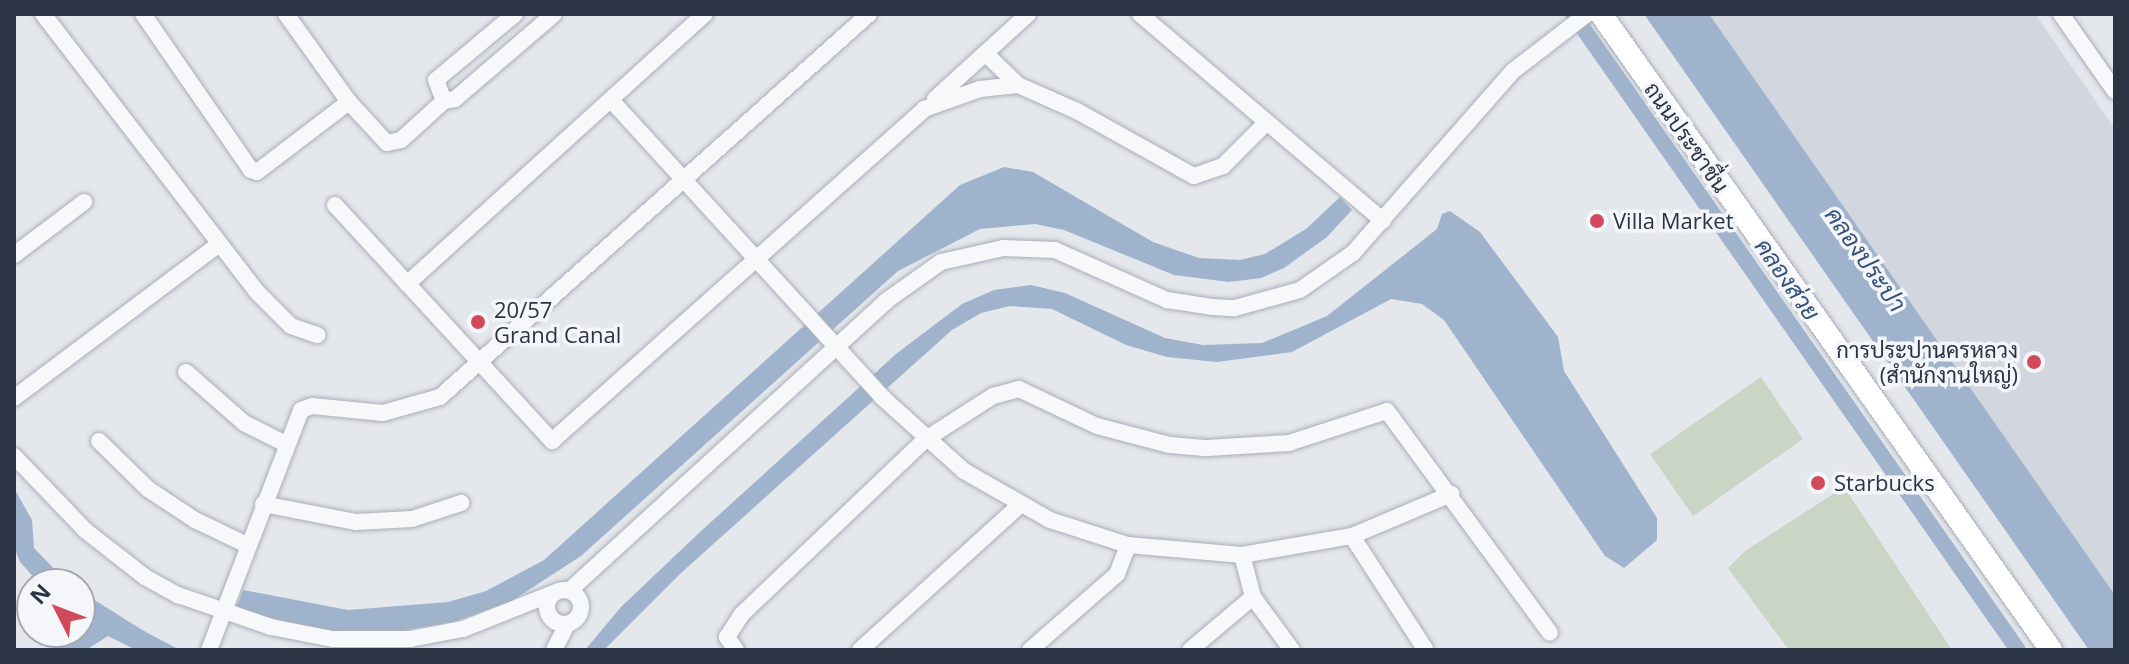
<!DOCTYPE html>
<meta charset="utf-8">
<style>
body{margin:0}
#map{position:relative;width:2129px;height:664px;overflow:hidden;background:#e4e7ec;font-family:"Open Sans",Sarabun,sans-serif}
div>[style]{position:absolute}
.built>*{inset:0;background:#d2d6de}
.green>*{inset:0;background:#c9d6c5}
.water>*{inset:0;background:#9fb4cc}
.canal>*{height:16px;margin:-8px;padding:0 8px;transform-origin:8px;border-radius:8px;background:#9fb4cc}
.roads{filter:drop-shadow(0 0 2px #a9aeb7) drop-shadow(0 0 2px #a9aeb7)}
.street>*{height:16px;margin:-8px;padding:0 8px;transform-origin:8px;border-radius:8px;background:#f7f8fa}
.street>.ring{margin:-8px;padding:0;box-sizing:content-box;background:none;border:16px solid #f7f8fa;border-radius:50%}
.secondary>*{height:22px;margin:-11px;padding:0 11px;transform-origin:11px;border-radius:11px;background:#fff}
.dots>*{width:22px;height:22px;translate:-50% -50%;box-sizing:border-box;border:4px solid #f4f6f9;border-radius:50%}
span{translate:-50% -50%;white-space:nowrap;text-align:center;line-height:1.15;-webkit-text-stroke:7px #f4f6f9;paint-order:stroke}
.street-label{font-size:22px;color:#2b3445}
.poi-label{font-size:22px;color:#2b3445}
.left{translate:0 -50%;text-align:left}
.right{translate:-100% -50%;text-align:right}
.water-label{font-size:24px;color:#34527a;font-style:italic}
.frame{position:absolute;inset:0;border:16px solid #2b3445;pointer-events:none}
.north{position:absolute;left:16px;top:568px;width:80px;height:80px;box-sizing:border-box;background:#f4f6f9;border:2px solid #a4a8b1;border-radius:50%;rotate:312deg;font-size:22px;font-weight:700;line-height:32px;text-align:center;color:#2b3445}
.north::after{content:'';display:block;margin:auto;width:28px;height:36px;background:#d1495b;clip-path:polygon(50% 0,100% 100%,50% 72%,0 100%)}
</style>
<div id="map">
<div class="built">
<div style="clip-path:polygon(1709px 14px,2035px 14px,2115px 129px,2115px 595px)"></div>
</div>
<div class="green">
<div style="clip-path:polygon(1761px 377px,1803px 439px,1693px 516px,1650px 454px)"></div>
<div style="clip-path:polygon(1844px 487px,1952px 650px,1789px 650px,1728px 568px,1745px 551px)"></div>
</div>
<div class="water">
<div style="clip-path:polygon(1644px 14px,1709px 14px,2115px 595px,2115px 650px,2089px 650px)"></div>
<div style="clip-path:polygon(1004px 167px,1033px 172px,1153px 242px,1199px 258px,1240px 260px,1265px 254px,1306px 229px,1340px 197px,1352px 210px,1327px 237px,1284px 268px,1261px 278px,1229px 282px,1174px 275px,1064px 230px,1035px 224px,980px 229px,898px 271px,581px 556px,510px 602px,453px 622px,387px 633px,322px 631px,236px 609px,243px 590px,348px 610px,448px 602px,486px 591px,544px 560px,960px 185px)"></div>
<div style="clip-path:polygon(1450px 211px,1480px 232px,1558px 337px,1564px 371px,1657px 518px,1657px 540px,1624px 568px,1605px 556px,1444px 320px,1422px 304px,1391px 299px,1292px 352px,1217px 362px,1167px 357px,1126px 345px,1052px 309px,1010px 306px,981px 313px,952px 330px,681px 573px,604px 650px,585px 650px,621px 607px,700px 532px,896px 354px,962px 304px,994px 290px,1031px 285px,1065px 293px,1165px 338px,1203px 345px,1262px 343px,1327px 316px,1437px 229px,1442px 214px)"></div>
<div style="clip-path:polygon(14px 488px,32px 520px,34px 548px,69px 584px,40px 584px,20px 562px,14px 547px)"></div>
<div style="clip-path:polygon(80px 591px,144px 631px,180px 650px,136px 650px,108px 636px,86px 650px,51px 650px,59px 632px,80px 632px)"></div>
</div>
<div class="canal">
<div style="left:1573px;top:14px;width:776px;rotate:55.02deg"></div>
</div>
<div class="roads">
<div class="street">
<div style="left:43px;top:14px;width:349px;rotate:52.4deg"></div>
<div style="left:256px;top:291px;width:49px;rotate:45deg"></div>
<div style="left:291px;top:326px;width:28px;rotate:19deg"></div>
<div style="left:143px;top:14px;width:190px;rotate:55.3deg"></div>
<div style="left:251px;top:170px;width:6px;rotate:18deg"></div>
<div style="left:257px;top:172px;width:116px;rotate:-37.3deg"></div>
<div style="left:286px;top:14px;width:108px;rotate:54.4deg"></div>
<div style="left:349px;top:102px;width:56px;rotate:47.2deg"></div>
<div style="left:387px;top:143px;width:14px;rotate:-12deg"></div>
<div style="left:401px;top:140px;width:58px;rotate:-42.2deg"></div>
<div style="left:515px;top:14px;width:103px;rotate:140.1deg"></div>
<div style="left:436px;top:80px;width:22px;rotate:69deg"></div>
<div style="left:444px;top:101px;width:11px;rotate:-10deg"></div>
<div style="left:455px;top:99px;width:130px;rotate:-40.6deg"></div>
<div style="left:1140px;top:14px;width:319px;rotate:40.4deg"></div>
<div style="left:2061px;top:14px;width:94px;rotate:55deg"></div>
<div style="left:985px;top:53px;width:46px;rotate:44.1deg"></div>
<div style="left:935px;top:99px;width:126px;rotate:-42.4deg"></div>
<div style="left:611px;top:100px;width:403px;rotate:47.6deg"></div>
<div style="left:883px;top:398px;width:109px;rotate:42deg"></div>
<div style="left:964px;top:471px;width:99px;rotate:29.7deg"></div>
<div style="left:1050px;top:520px;width:82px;rotate:17.8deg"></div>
<div style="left:1128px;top:545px;width:114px;rotate:5deg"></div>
<div style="left:1242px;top:555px;width:112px;rotate:-9.8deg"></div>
<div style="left:1352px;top:536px;width:108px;rotate:-23deg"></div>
<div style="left:335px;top:205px;width:321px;rotate:47.4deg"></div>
<div style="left:552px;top:441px;width:499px;rotate:-41.7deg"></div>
<div style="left:924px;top:109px;width:59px;rotate:-19.7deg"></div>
<div style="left:980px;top:89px;width:38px;rotate:-6deg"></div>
<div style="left:1018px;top:85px;width:64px;rotate:23.8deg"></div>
<div style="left:1077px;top:111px;width:134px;rotate:29.1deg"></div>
<div style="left:1194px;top:176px;width:31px;rotate:-19deg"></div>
<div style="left:1223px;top:166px;width:62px;rotate:-45deg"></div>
<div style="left:14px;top:255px;width:88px;rotate:-37.1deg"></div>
<div style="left:407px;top:284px;width:402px;rotate:-42.2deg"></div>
<div style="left:186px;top:372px;width:77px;rotate:41.3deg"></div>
<div style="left:244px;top:423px;width:47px;rotate:26.6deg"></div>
<div style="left:14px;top:398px;width:255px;rotate:-36.9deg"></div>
<div style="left:99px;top:441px;width:69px;rotate:44.4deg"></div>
<div style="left:148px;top:489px;width:56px;rotate:33.4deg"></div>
<div style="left:195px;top:520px;width:58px;rotate:25.7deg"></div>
<div style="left:14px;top:456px;width:104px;rotate:46.2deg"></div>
<div style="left:86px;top:531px;width:75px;rotate:37.9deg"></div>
<div style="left:145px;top:577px;width:38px;rotate:29deg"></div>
<div style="left:178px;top:595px;width:98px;rotate:19deg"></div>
<div style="left:271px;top:627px;width:63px;rotate:11deg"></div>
<div style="left:333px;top:639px;width:77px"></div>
<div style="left:410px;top:639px;width:54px;rotate:-10.7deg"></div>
<div style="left:463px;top:629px;width:95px;rotate:-21.7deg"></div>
<div style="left:263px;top:504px;width:95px;rotate:11deg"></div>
<div style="left:356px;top:522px;width:56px;rotate:-3.1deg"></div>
<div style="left:412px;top:519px;width:52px;rotate:-18.1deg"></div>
<div style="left:1352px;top:536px;width:135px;rotate:57.1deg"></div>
<div style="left:1242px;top:555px;width:43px;rotate:75.3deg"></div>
<div style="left:1253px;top:597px;width:66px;rotate:53.7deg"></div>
<div class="ring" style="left:547px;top:590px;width:18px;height:18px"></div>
<div style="left:570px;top:590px;width:428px;rotate:-42.4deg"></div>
<div style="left:886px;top:301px;width:67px;rotate:-35.3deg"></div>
<div style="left:941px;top:262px;width:64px;rotate:-12.7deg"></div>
<div style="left:1003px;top:248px;width:52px;rotate:2.2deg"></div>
<div style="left:1055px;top:250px;width:123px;rotate:24.1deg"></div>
<div style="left:1167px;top:300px;width:47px;rotate:8.7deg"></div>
<div style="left:1213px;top:307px;width:22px;rotate:3deg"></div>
<div style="left:1235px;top:308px;width:67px;rotate:-15.5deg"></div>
<div style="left:1300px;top:290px;width:65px;rotate:-34.9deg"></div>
<div style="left:1353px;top:253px;width:242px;rotate:-48.7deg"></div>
<div style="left:1513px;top:71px;width:93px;rotate:-37.6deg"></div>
<div style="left:209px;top:650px;width:257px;rotate:-69deg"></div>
<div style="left:301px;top:410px;width:12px;rotate:-20deg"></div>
<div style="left:312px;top:406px;width:71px;rotate:5.6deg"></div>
<div style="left:383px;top:413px;width:59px;rotate:-15.7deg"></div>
<div style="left:440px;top:397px;width:575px;rotate:-41.76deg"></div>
<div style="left:554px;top:650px;width:29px;rotate:-63deg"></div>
<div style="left:736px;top:650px;width:16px;rotate:-125deg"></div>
<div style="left:727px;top:637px;width:27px;rotate:-57deg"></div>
<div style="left:742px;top:614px;width:254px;rotate:-43.6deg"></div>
<div style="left:926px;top:439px;width:80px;rotate:-32.7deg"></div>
<div style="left:993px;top:396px;width:27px;rotate:-15deg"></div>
<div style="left:1019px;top:389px;width:86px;rotate:25.4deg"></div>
<div style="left:1097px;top:426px;width:75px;rotate:14.6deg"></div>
<div style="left:1170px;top:445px;width:37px;rotate:5deg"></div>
<div style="left:1207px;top:448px;width:82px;rotate:-3.5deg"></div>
<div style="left:1289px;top:443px;width:103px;rotate:-18.1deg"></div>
<div style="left:1387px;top:411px;width:275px;rotate:53.7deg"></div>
<div style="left:860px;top:650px;width:217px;rotate:-42.2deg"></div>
<div style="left:1030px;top:650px;width:116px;rotate:-41.1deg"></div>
<div style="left:1117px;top:574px;width:31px;rotate:-69deg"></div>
<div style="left:1190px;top:650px;width:82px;rotate:-40.1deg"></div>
</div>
<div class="secondary">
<div style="left:1601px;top:14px;width:779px;rotate:54.72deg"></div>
</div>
</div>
<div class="dots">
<div style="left:1597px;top:221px;background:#d1495b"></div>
<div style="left:478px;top:322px;background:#d1495b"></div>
<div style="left:2034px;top:362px;background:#d1495b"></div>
<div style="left:1818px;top:483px;background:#d1495b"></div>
</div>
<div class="street-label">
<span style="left:1687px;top:137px;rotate:55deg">ถนนประชาชื่น</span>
</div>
<div class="poi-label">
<span class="left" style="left:1613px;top:221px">Villa Market</span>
<span class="left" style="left:494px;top:322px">20/57<br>Grand Canal</span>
<span class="right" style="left:2018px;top:362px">การประปานครหลวง<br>(สำนักงานใหญ่)</span>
<span class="left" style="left:1834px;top:483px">Starbucks</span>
</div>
<div class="water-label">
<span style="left:1866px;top:259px;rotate:55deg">คลองประปา</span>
<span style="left:1788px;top:279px;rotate:55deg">คลองส่วย</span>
</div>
<div class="frame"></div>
<div class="north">N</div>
</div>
